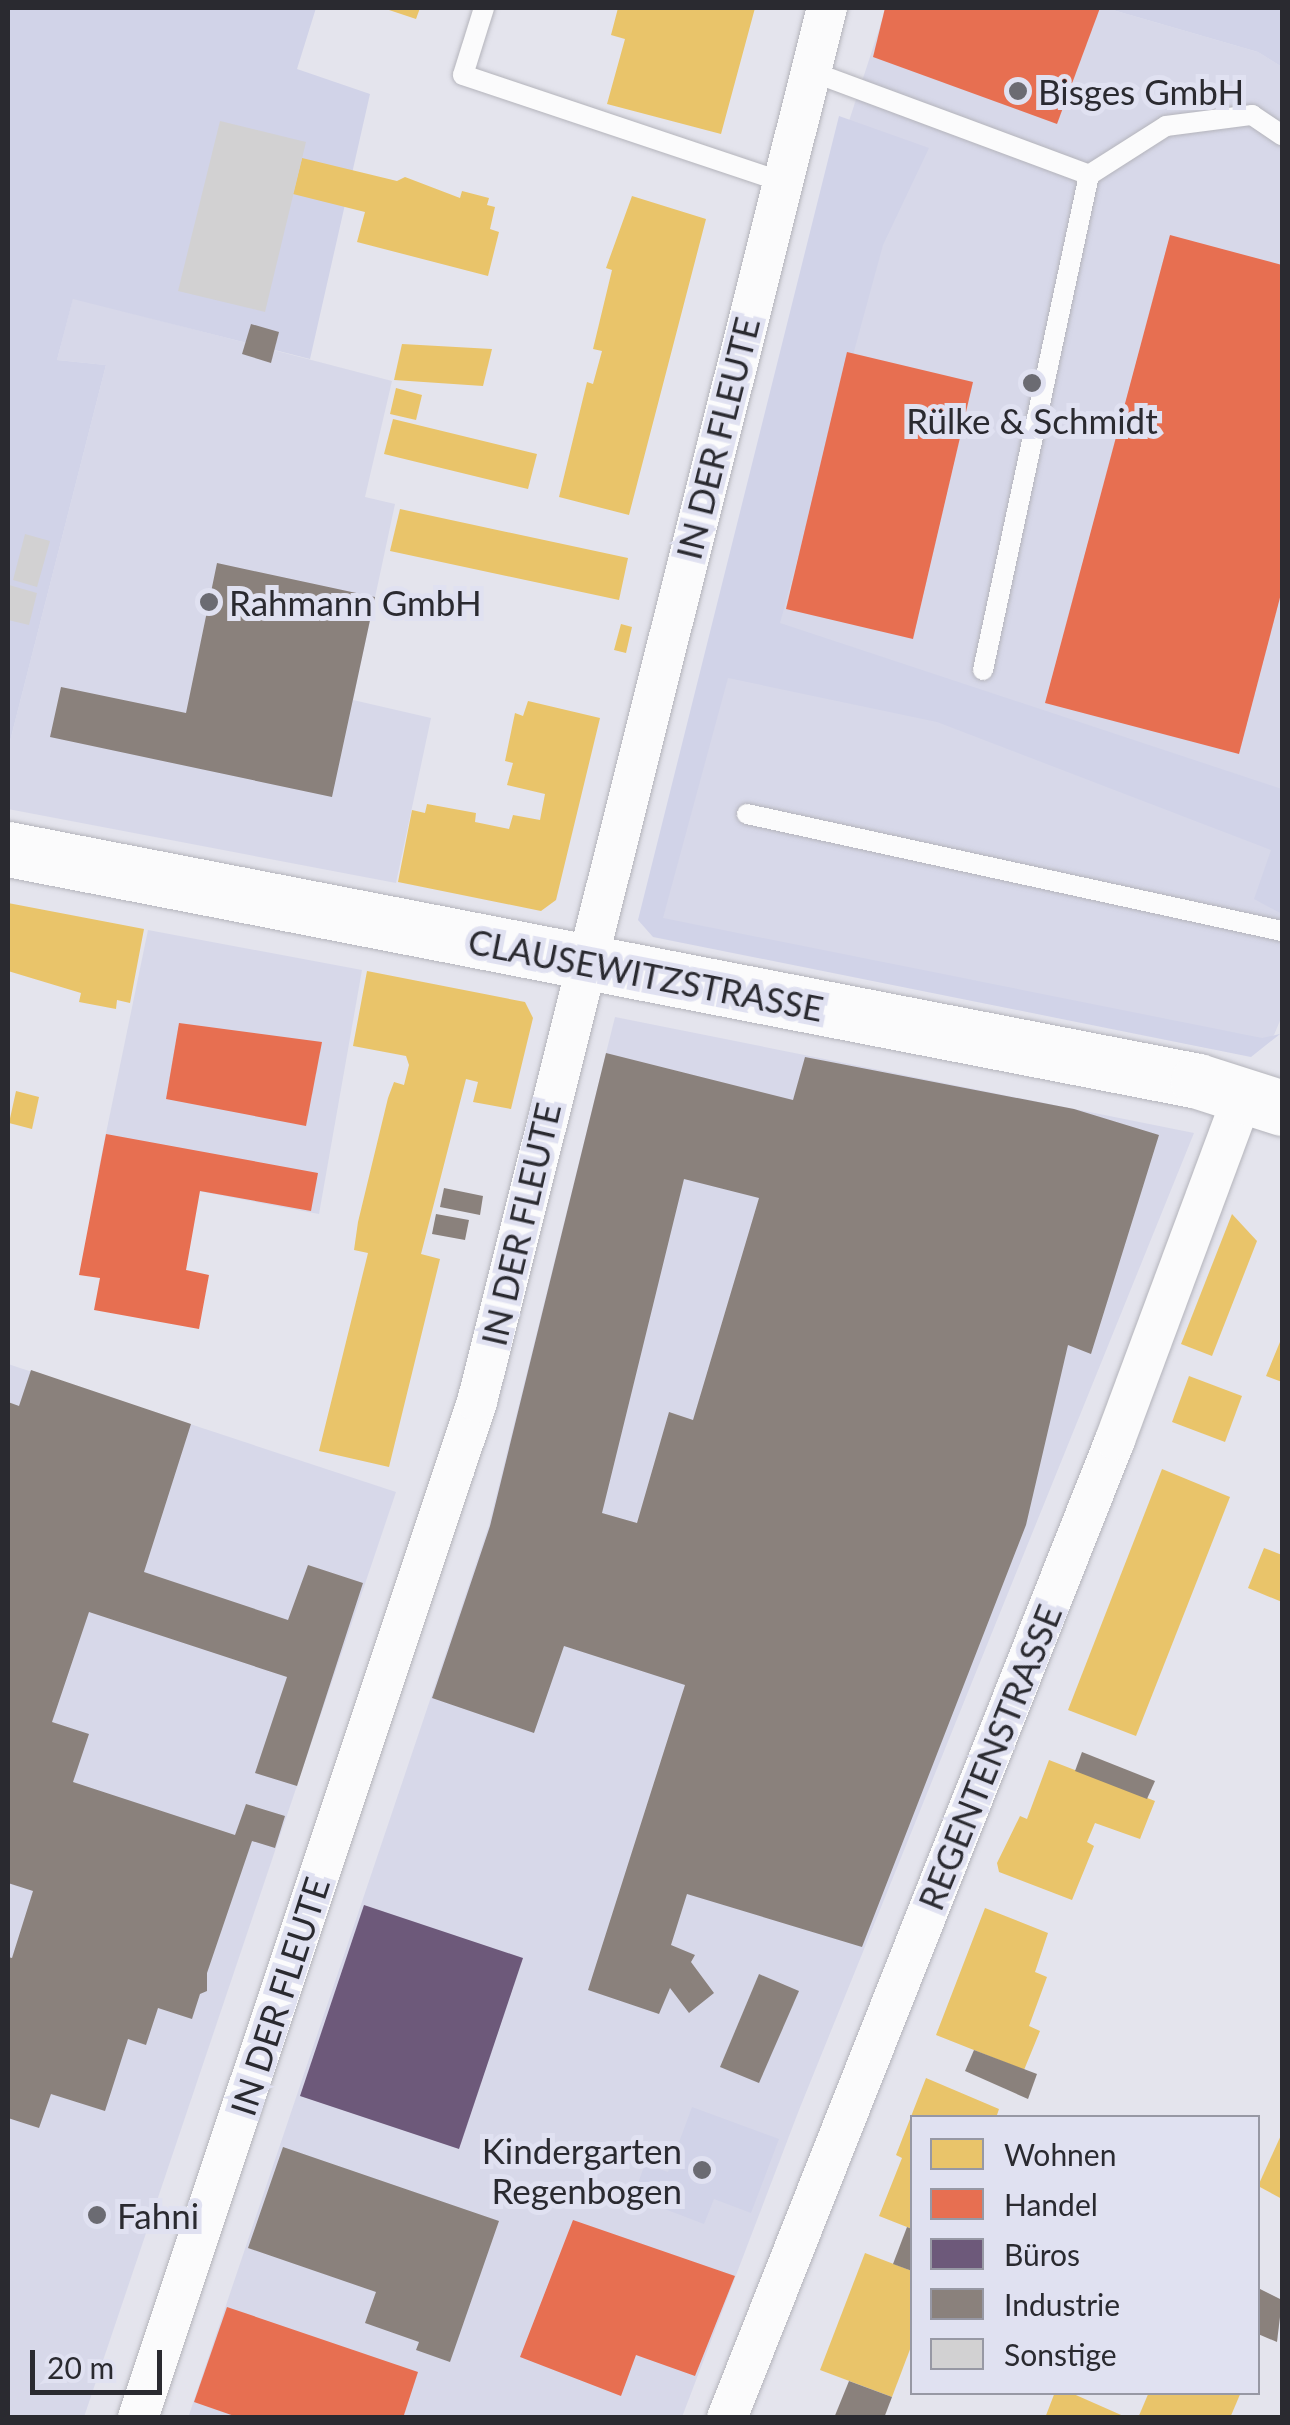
<!DOCTYPE html>
<meta charset="utf-8">
<style>
body{margin:0}
#map{position:relative;width:1290px;height:2425px;overflow:hidden;background:#e4e4ed;font-family:Lato,sans-serif}
div>[style]{position:absolute}
.built>*{inset:0;background:#d7d8e9}
.green>*{inset:0;background:#d1d3e8}
.homes>*{inset:0;background:#e9c46a}
.shops>*{inset:0;background:#e76f51}
.offices>*{inset:0;background:#6d597a}
.industry>*{inset:0;background:#8a817c}
.building>*{inset:0;background:#d2d1d2}
.roads{filter:drop-shadow(0 0 2px #b4b4bb) drop-shadow(0 0 2px #b4b4bb)}
.lane>*{height:20px;margin:-10px;padding:0 10px;transform-origin:10px;border-radius:10px;background:#fbfbfc}
.street>*{height:40px;margin:-20px;padding:0 20px;transform-origin:20px;border-radius:20px;background:#fbfbfc}
.secondary>*{height:55px;margin:-27.5px;padding:0 27.5px;transform-origin:27.5px;border-radius:27.5px;background:#fbfbfc}
.dots>*{width:28px;height:28px;translate:-50% -50%;box-sizing:border-box;border:5px solid #e0e1f1;border-radius:50%}
span{translate:-50% -50%;white-space:nowrap;text-align:center;line-height:1.15;-webkit-text-stroke:10px #e0e1f1;paint-order:stroke}
.poi-label{font-size:35px;color:#2a2a30}
.left{translate:0 -50%;text-align:left}
.right{translate:-100% -50%;text-align:right}
.street-label{font-size:35px;color:#2a2a30}
.frame{position:absolute;inset:0;border:10px solid #2a2a30;pointer-events:none}
.legend{position:absolute;left:910px;top:2115px;width:350px;height:280px;box-sizing:border-box;background:#e0e1f1;border:2px solid #9798a4;margin:0;padding:12px 18px;list-style:none;font-size:30px;color:#2a2a30}
.legend li{display:flex;align-items:center;gap:20px;height:50px}
.legend b{width:50px;border:2px solid #9798a4}
.scale{position:absolute;left:30px;top:2350px;width:132px;height:45px;box-sizing:border-box;border:5px solid #2a2a30;border-top:0;padding-left:12px;font-size:30px;line-height:35px;white-space:nowrap;color:#2a2a30;-webkit-text-stroke:8px #e0e1f1;paint-order:stroke}
</style>
<div id="map">
<div class="built">
<div style="clip-path:polygon(886px 8px,1106px 8px,1258px 52px,1282px 67px,1282px 1016px,1274px 1035px,1260px 1044px,645px 924px,849px 121px)"></div>
<div style="clip-path:polygon(73px 298px,392px 381px,365px 497px,395px 504px,353px 700px,431px 718px,396px 883px,8px 809px,8px 749px,106px 365px,57px 360px)"></div>
<div style="clip-path:polygon(148px 930px,362px 970px,319px 1214px,98px 1172px)"></div>
<div style="clip-path:polygon(615px 1017px,1194px 1133px,799px 2110px,682px 2417px,188px 2418px,489px 1525px)"></div>
<div style="clip-path:polygon(8px 1364px,396px 1492px,84px 2417px,8px 2418px)"></div>
</div>
<div class="green">
<div style="clip-path:polygon(8px 8px,316px 8px,297px 69px,370px 94px,310px 359px,73px 299px,57px 360px,106px 365px,8px 749px)"></div>
<div style="clip-path:polygon(1106px 8px,1282px 8px,1282px 67px,1258px 52px)"></div>
<div style="clip-path:polygon(839px 116px,929px 148px,883px 245px,780px 623px,1282px 789px,1282px 914px,1254px 899px,1271px 850px,937px 722px,728px 678px,663px 918px,1262px 1038px,1280px 1034px,1251px 1057px,653px 937px,638px 920px)"></div>
<div style="clip-path:polygon(692px 2107px,779px 2139px,751px 2213px,714px 2199px,704px 2224px,633px 2197px,645px 2164px,668px 2172px)"></div>
</div>
<div class="homes">
<div style="clip-path:polygon(383px 8px,420px 8px,416px 19px)"></div>
<div style="clip-path:polygon(618px 8px,755px 8px,721px 134px,607px 104px,625px 39px,611px 35px)"></div>
<div style="clip-path:polygon(302px 158px,397px 181px,405px 177px,460px 198px,462px 191px,489px 198px,487px 205px,495px 207px,490px 229px,499px 232px,488px 276px,357px 242px,365px 212px,293px 194px)"></div>
<div style="clip-path:polygon(632px 196px,706px 219px,629px 515px,559px 497px,587px 382px,593px 384px,602px 351px,593px 349px,612px 270px,606px 268px)"></div>
<div style="clip-path:polygon(402px 344px,492px 349px,483px 386px,394px 380px)"></div>
<div style="clip-path:polygon(396px 388px,422px 395px,416px 420px,390px 414px)"></div>
<div style="clip-path:polygon(393px 419px,537px 454px,528px 489px,384px 454px)"></div>
<div style="clip-path:polygon(400px 509px,628px 558px,619px 600px,390px 551px)"></div>
<div style="clip-path:polygon(621px 624px,632px 627px,626px 653px,614px 650px)"></div>
<div style="clip-path:polygon(528px 701px,600px 718px,556px 900px,541px 911px,398px 882px,412px 810px,425px 813px,427px 804px,476px 813px,475px 822px,509px 829px,513px 815px,540px 820px,545px 794px,507px 785px,513px 763px,505px 761px,515px 713px,523px 716px)"></div>
<div style="clip-path:polygon(8px 903px,144px 929px,130px 1003px,117px 1000px,116px 1009px,79px 1002px,81px 993px,8px 971px)"></div>
<div style="clip-path:polygon(367px 971px,525px 1002px,533px 1018px,511px 1109px,473px 1102px,478px 1082px,466px 1079px,421px 1254px,440px 1259px,389px 1467px,319px 1451px,368px 1253px,354px 1250px,358px 1222px,388px 1098px,394px 1082px,404px 1085px,409px 1065px,406px 1056px,353px 1046px)"></div>
<div style="clip-path:polygon(16px 1091px,39px 1097px,32px 1129px,9px 1123px)"></div>
<div style="clip-path:polygon(1232px 1214px,1257px 1241px,1212px 1356px,1181px 1344px)"></div>
<div style="clip-path:polygon(1282px 1337px,1282px 1382px,1266px 1376px)"></div>
<div style="clip-path:polygon(1189px 1376px,1242px 1396px,1225px 1442px,1172px 1422px)"></div>
<div style="clip-path:polygon(1162px 1469px,1230px 1497px,1136px 1736px,1068px 1710px)"></div>
<div style="clip-path:polygon(1264px 1548px,1282px 1555px,1282px 1602px,1248px 1588px)"></div>
<div style="clip-path:polygon(1049px 1760px,1155px 1801px,1140px 1839px,1095px 1823px,1087px 1842px,1094px 1846px,1072px 1900px,999px 1872px,997px 1863px,1020px 1816px,1027px 1819px)"></div>
<div style="clip-path:polygon(985px 1908px,1048px 1933px,1035px 1972px,1047px 1977px,1029px 2026px,1040px 2031px,1024px 2070px,936px 2035px)"></div>
<div style="clip-path:polygon(926px 2078px,999px 2109px,996px 2118px,912px 2118px,912px 2229px,879px 2216px,902px 2158px,896px 2155px)"></div>
<div style="clip-path:polygon(1282px 2133px,1282px 2199px,1258px 2186px)"></div>
<div style="clip-path:polygon(865px 2253px,912px 2271px,912px 2344px,892px 2397px,820px 2370px)"></div>
<div style="clip-path:polygon(1055px 2392px,1069px 2392px,1128px 2418px,1045px 2418px)"></div>
<div style="clip-path:polygon(1149px 2392px,1241px 2392px,1230px 2418px,1138px 2418px)"></div>
</div>
<div class="shops">
<div style="clip-path:polygon(885px 8px,1100px 8px,1057px 124px,873px 57px)"></div>
<div style="clip-path:polygon(1170px 235px,1282px 265px,1282px 590px,1239px 754px,1045px 703px)"></div>
<div style="clip-path:polygon(847px 352px,973px 382px,913px 639px,786px 609px)"></div>
<div style="clip-path:polygon(179px 1023px,322px 1042px,306px 1126px,166px 1099px)"></div>
<div style="clip-path:polygon(106px 1134px,318px 1173px,311px 1211px,200px 1191px,186px 1270px,209px 1275px,199px 1329px,94px 1310px,100px 1278px,79px 1275px)"></div>
<div style="clip-path:polygon(573px 2220px,735px 2276px,695px 2376px,636px 2355px,621px 2396px,520px 2357px)"></div>
<div style="clip-path:polygon(227px 2307px,418px 2372px,403px 2418px,240px 2418px,194px 2402px)"></div>
</div>
<div class="offices">
<div style="clip-path:polygon(364px 1905px,523px 1958px,459px 2149px,300px 2096px)"></div>
</div>
<div class="industry">
<div style="clip-path:polygon(251px 324px,279px 332px,271px 363px,242px 354px)"></div>
<div style="clip-path:polygon(217px 563px,375px 597px,332px 797px,50px 737px,61px 687px,186px 713px)"></div>
<div style="clip-path:polygon(evenodd,606px 1053px,793px 1100px,805px 1057px,1074px 1109px,1159px 1135px,1091px 1354px,1068px 1345px,1026px 1525px,862px 1947px,687px 1894px,671px 1945px,695px 1955px,691px 1962px,714px 1993px,689px 2013px,670px 1988px,659px 2014px,588px 1990px,685px 1685px,564px 1646px,534px 1733px,432px 1698px,490px 1526px,606px 1053px,684px 1179px,759px 1198px,693px 1420px,669px 1412px,637px 1523px,602px 1513px,684px 1179px)"></div>
<div style="clip-path:polygon(444px 1188px,483px 1196px,480px 1215px,440px 1207px)"></div>
<div style="clip-path:polygon(436px 1214px,469px 1220px,465px 1240px,432px 1234px)"></div>
<div style="clip-path:polygon(31px 1370px,191px 1424px,144px 1572px,288px 1620px,308px 1565px,363px 1583px,297px 1786px,255px 1773px,287px 1677px,89px 1612px,52px 1722px,89px 1734px,73px 1782px,235px 1835px,246px 1804px,285px 1816px,275px 1848px,252px 1841px,207px 1973px,207px 1991px,200px 1994px,192px 2019px,158px 2008px,146px 2045px,128px 2039px,105px 2111px,51px 2094px,39px 2128px,8px 2118px,8px 1957px,12px 1958px,33px 1891px,8px 1883px,8px 1402px,19px 1406px)"></div>
<div style="clip-path:polygon(1082px 1752px,1155px 1781px,1147px 1799px,1075px 1771px)"></div>
<div style="clip-path:polygon(759px 1974px,799px 1991px,759px 2083px,720px 2067px)"></div>
<div style="clip-path:polygon(974px 2050px,1037px 2074px,1028px 2099px,965px 2071px)"></div>
<div style="clip-path:polygon(283px 2147px,499px 2221px,450px 2362px,416px 2350px,419px 2342px,365px 2323px,376px 2292px,248px 2248px)"></div>
<div style="clip-path:polygon(907px 2227px,912px 2229px,912px 2271px,893px 2264px)"></div>
<div style="clip-path:polygon(1258px 2288px,1282px 2300px,1277px 2342px,1258px 2334px)"></div>
<div style="clip-path:polygon(849px 2381px,892px 2397px,884px 2418px,834px 2418px)"></div>
</div>
<div class="building">
<div style="clip-path:polygon(220px 121px,306px 142px,265px 312px,178px 291px)"></div>
<div style="clip-path:polygon(25px 534px,50px 541px,37px 587px,13px 580px)"></div>
<div style="clip-path:polygon(9px 585px,37px 593px,29px 625px,8px 620px)"></div>
</div>
<div class="roads">
<div class="lane">
<div style="left:484px;top:8px;width:70px;rotate:107.4deg"></div>
<div style="left:463px;top:75px;width:336px;rotate:18.5deg"></div>
<div style="left:810px;top:71px;width:298px;rotate:20.4deg"></div>
<div style="left:1089px;top:175px;width:91px;rotate:-32.5deg"></div>
<div style="left:1166px;top:126px;width:87px;rotate:-7.3deg"></div>
<div style="left:1252px;top:115px;width:36px;rotate:34deg"></div>
<div style="left:983px;top:670px;width:506px;rotate:-77.91deg"></div>
<div style="left:747px;top:814px;width:548px;rotate:12.34deg"></div>
</div>
<div class="street">
<div style="left:138px;top:2418px;width:1071px;rotate:-71.55deg"></div>
<div style="left:477px;top:1402px;width:1437px;rotate:-75.91deg"></div>
<div style="left:727px;top:2418px;width:1052px;rotate:-68.36deg"></div>
<div style="left:1115px;top:1440px;width:369px;rotate:-69.6deg"></div>
</div>
<div class="secondary">
<div style="left:8px;top:849px;width:1212px;rotate:11.03deg"></div>
<div style="left:1198px;top:1081px;width:88px;rotate:17.8deg"></div>
</div>
</div>
<div class="dots">
<div style="left:1018px;top:91px;background:#6b6b72"></div>
<div style="left:1032px;top:383px;background:#6b6b72"></div>
<div style="left:209px;top:602px;background:#6b6b72"></div>
<div style="left:702px;top:2170px;background:#6b6b72"></div>
<div style="left:97px;top:2215px;background:#6b6b72"></div>
</div>
<div class="poi-label">
<span class="left" style="left:1038px;top:91px">Bisges GmbH</span>
<span style="left:1032px;top:420px">Rülke &amp; Schmidt</span>
<span class="left" style="left:229px;top:602px">Rahmann GmbH</span>
<span class="right" style="left:682px;top:2170px">Kindergarten<br>Regenbogen</span>
<span class="left" style="left:117px;top:2215px">Fahni</span>
</div>
<div class="street-label">
<span style="left:717px;top:438px;rotate:-76deg">IN DER FLEUTE</span>
<span style="left:646px;top:974px;rotate:11deg">CLAUSEWITZSTRASSE</span>
<span style="left:520px;top:1224px;rotate:-77deg">IN DER FLEUTE</span>
<span style="left:989px;top:1757px;rotate:-68deg">REGENTENSTRASSE</span>
<span style="left:279px;top:1996px;rotate:-72deg">IN DER FLEUTE</span>
</div>
<div class="frame"></div>
<ul class="legend">
<li><b style="height:28px;background:#e9c46a"></b>Wohnen</li>
<li><b style="height:28px;background:#e76f51"></b>Handel</li>
<li><b style="height:28px;background:#6d597a"></b>Büros</li>
<li><b style="height:28px;background:#8a817c"></b>Industrie</li>
<li><b style="height:28px;background:#d2d1d2"></b>Sonstige</li>
</ul>
<div class="scale">20 m</div>
</div>
